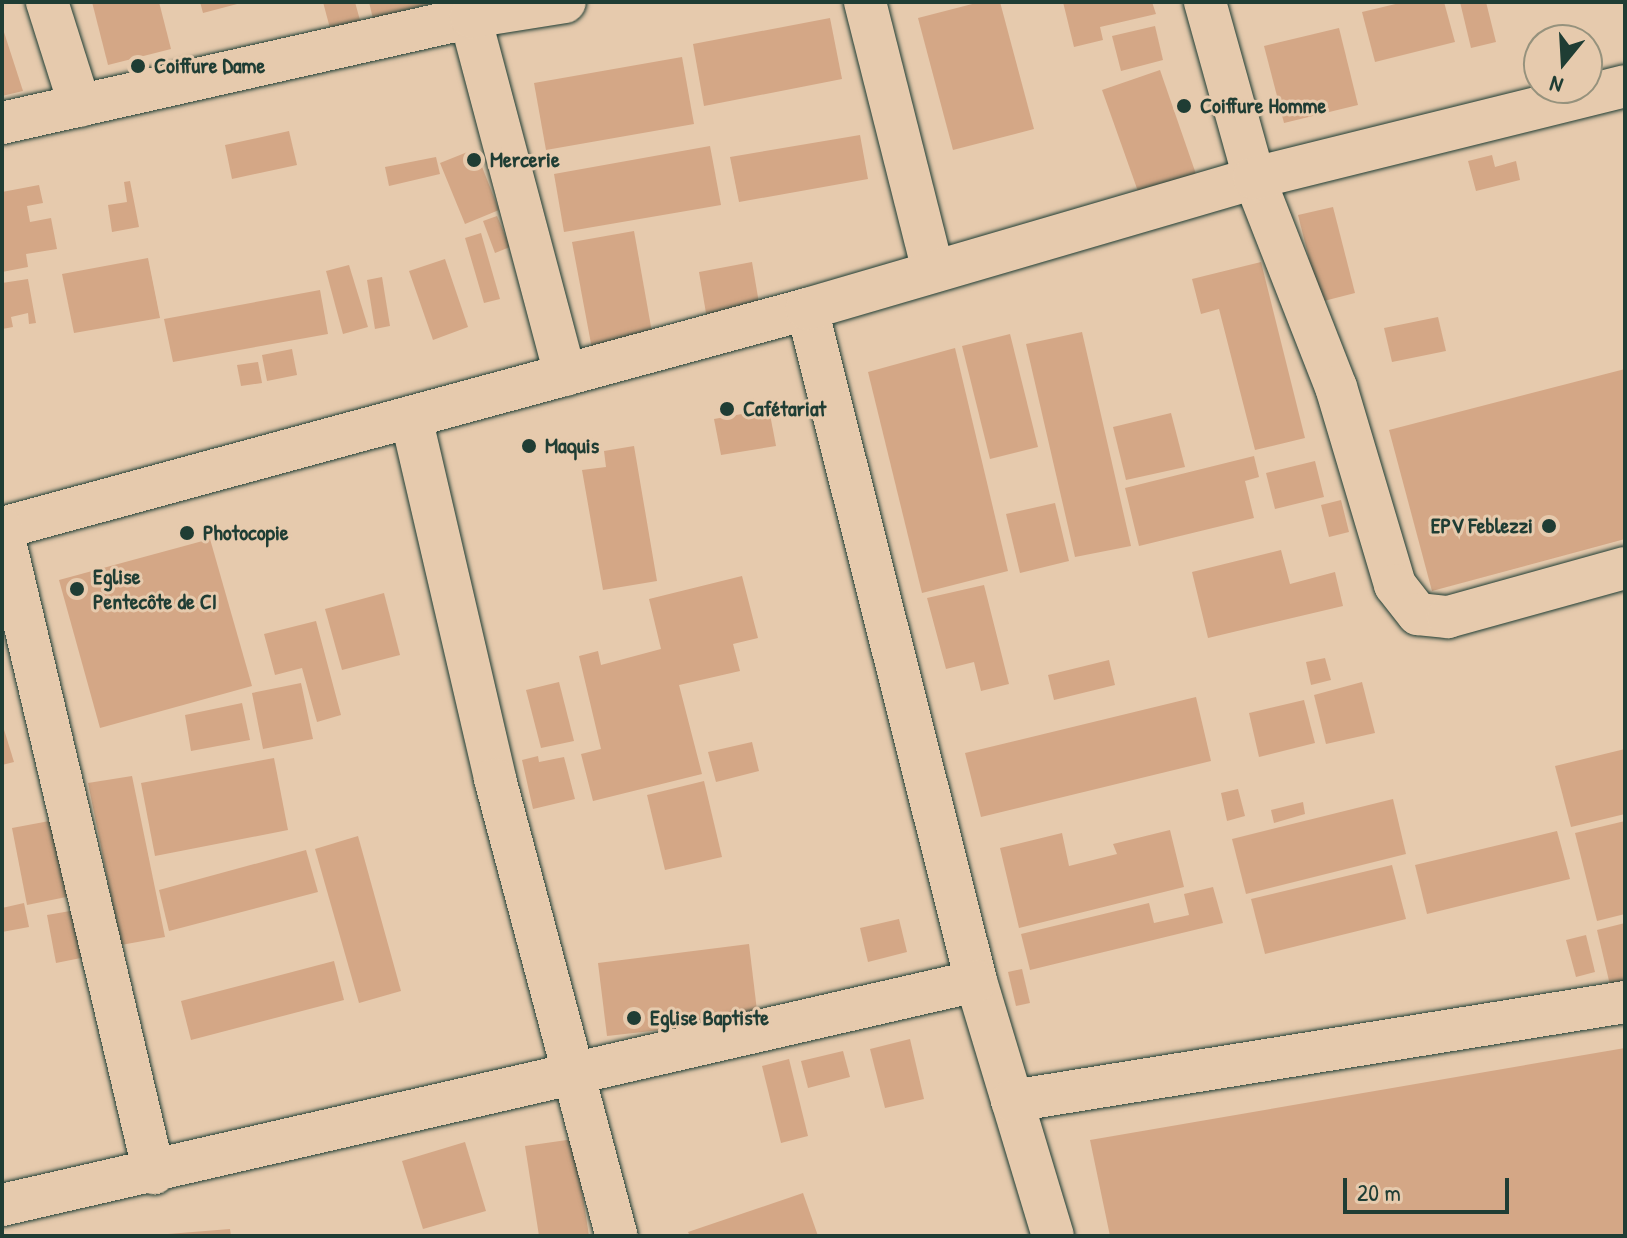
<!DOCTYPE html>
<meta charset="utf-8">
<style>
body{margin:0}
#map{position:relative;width:1627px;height:1238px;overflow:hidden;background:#e6caad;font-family:"Patrick Hand",sans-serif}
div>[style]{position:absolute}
.building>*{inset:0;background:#d4a786}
.roads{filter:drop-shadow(0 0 2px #1f3d34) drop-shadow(0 0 2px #1f3d34)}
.minor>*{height:42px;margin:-21px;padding:0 21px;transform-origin:21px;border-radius:21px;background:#e6caad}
.dots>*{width:22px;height:22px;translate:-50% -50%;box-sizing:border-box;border:4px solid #e6caad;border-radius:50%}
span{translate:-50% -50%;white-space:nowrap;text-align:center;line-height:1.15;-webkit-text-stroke:6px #e6caad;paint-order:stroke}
.poi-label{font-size:22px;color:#1f3d34;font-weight:700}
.left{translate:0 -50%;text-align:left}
.right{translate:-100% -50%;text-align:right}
.frame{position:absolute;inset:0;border:4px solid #1f3d34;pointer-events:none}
.north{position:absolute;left:1523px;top:24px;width:80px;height:80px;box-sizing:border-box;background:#e6caad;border:2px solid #96927d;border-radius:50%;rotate:198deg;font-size:22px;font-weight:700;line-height:32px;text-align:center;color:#1f3d34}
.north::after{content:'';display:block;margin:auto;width:28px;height:36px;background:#1f3d34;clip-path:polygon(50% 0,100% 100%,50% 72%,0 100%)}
.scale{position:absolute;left:1343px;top:1178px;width:166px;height:36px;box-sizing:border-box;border:4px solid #1f3d34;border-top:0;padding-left:10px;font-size:24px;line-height:28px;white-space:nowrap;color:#1f3d34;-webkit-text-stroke:6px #e6caad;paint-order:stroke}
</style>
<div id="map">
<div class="building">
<div style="clip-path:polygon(92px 2px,159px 2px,171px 49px,108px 65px)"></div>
<div style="clip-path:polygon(200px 2px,241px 2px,241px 3px,203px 13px)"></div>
<div style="clip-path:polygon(323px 2px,355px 2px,361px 24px,331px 32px)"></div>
<div style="clip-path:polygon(369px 2px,433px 2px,433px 3px,373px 19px)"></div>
<div style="clip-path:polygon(980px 2px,1000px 2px,1034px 129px,953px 150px,918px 18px)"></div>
<div style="clip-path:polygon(1063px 2px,1152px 2px,1156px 14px,1100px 27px,1103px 40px,1074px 47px)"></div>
<div style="clip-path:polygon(1404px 2px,1444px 2px,1455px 42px,1375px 62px,1362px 12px)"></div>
<div style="clip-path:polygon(1460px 2px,1486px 2px,1496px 42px,1471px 48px)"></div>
<div style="clip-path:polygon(830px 18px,842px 79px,704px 106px,693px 44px)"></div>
<div style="clip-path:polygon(2px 26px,23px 91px,2px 96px)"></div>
<div style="clip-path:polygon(1155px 26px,1163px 60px,1121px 71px,1112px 36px)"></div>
<div style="clip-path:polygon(1339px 28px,1358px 105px,1284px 123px,1264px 46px)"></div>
<div style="clip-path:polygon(682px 57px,694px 124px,546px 150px,534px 83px)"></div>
<div style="clip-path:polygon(1160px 70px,1197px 177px,1140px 197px,1102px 90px)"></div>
<div style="clip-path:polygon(289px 131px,297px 165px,232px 179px,225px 145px)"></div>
<div style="clip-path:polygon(860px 135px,868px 179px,739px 202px,730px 157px)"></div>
<div style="clip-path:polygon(710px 146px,721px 205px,564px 232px,554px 174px)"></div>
<div style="clip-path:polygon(475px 149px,499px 210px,465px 224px,440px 163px)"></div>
<div style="clip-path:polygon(1492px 155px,1495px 167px,1516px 161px,1520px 180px,1476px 191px,1468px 161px)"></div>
<div style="clip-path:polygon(436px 157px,440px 174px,389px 186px,385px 167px)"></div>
<div style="clip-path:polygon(130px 181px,139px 227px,112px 232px,108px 205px,127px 202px,124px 182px)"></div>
<div style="clip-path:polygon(39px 185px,43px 203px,27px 206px,30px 222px,51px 218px,57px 249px,26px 254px,28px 267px,2px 272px,2px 192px)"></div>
<div style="clip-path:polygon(1333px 207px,1355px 293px,1320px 302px,1298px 215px)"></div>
<div style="clip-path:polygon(497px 216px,510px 247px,495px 253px,483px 221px)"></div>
<div style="clip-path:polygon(634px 231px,653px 338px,592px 349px,572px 242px)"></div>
<div style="clip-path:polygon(481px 233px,500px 299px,484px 303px,465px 238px)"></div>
<div style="clip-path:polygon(148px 258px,160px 318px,74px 333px,62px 274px)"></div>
<div style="clip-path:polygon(445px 259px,468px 327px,433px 340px,409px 271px)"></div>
<div style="clip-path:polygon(752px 262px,760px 309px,707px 319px,699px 272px)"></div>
<div style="clip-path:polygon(1261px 262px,1305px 438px,1255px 450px,1219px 309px,1201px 314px,1192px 279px)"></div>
<div style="clip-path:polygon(349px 265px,368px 327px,343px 334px,326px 271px)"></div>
<div style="clip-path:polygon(382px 277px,390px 326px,375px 329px,367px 280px)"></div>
<div style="clip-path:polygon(28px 279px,36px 323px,29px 324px,28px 313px,11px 317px,13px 327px,2px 329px,2px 283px)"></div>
<div style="clip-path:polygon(320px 290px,328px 334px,173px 362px,164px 319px)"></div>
<div style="clip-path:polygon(1438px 317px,1446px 351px,1392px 362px,1384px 328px)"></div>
<div style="clip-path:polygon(1082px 332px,1131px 546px,1075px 557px,1026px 344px)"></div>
<div style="clip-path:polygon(1010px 334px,1038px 447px,990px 459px,962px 346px)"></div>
<div style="clip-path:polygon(955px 348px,1008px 571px,922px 593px,868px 372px)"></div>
<div style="clip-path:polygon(292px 349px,297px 375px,267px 381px,262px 355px)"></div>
<div style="clip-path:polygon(258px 362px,262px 383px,241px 386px,237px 365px)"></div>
<div style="clip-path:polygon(1625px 369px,1625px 539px,1432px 591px,1389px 430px)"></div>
<div style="clip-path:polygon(769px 409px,776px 446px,721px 455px,714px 419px)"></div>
<div style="clip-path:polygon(1171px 413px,1185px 467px,1126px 480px,1113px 427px)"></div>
<div style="clip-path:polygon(634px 446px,657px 581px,603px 590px,582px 470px,606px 467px,604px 451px)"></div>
<div style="clip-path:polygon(1254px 456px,1259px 477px,1245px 481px,1254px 518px,1139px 546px,1125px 488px)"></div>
<div style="clip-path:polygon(1315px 461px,1324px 497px,1275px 509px,1266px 473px)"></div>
<div style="clip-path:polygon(1341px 500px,1349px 532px,1329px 537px,1321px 505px)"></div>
<div style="clip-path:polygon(1055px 503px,1069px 561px,1020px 573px,1006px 514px)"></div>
<div style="clip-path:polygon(210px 539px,252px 686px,100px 728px,59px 580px)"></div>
<div style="clip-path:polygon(1281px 550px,1290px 584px,1335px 572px,1343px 606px,1208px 638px,1192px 572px)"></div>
<div style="clip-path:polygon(742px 576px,758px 638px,733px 644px,740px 671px,679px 685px,702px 774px,593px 801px,581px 754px,601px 749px,579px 656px,598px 651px,601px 665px,661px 649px,649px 599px)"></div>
<div style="clip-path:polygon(984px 585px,1009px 684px,981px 691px,974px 662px,946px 669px,927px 598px)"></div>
<div style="clip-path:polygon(384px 593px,400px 655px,342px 670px,325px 609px)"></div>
<div style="clip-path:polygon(316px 621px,341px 715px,317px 722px,302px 668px,275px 675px,264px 634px)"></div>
<div style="clip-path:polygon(1325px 658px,1331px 680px,1311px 685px,1306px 662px)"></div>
<div style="clip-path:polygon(1109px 660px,1115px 685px,1054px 700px,1048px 675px)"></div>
<div style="clip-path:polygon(559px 682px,574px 741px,541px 748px,526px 690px)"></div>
<div style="clip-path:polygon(1362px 682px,1375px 733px,1326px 744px,1314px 695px)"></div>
<div style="clip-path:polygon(301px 683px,313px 739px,263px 749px,252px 693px)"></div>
<div style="clip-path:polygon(1196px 697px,1211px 761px,981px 817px,965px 753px)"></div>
<div style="clip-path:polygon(1304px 700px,1315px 743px,1259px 757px,1249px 713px)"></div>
<div style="clip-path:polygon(242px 703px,250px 740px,191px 751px,185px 715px)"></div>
<div style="clip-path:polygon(2px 723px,14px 762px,2px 765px)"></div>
<div style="clip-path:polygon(752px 742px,759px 771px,716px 782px,708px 752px)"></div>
<div style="clip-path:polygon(1625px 749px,1625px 814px,1571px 827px,1555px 766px)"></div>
<div style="clip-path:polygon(538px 756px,539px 762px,564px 757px,575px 799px,533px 809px,522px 760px)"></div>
<div style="clip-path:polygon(274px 758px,288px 830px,155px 856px,141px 783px)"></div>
<div style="clip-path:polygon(132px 776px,165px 937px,121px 945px,88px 783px)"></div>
<div style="clip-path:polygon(704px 781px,722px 857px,665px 870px,647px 795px)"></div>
<div style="clip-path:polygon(1238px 789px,1245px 816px,1227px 821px,1221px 793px)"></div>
<div style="clip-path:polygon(1393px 799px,1406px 854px,1246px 894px,1232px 839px)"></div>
<div style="clip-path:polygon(1303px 802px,1305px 814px,1274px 823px,1271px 810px)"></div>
<div style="clip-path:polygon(60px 819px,76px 895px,27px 905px,12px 828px)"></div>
<div style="clip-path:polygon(1625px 821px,1625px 914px,1597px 921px,1575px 833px)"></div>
<div style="clip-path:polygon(1170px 830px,1184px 887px,1019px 928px,1000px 848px,1062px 833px,1069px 866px,1117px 854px,1113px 844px)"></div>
<div style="clip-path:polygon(1557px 831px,1570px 879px,1427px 914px,1415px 865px)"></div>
<div style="clip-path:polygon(358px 836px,401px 991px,359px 1003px,315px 849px)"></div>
<div style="clip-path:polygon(306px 850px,318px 892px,169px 931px,159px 890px)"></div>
<div style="clip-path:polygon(1392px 865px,1406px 919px,1265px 954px,1251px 899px)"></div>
<div style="clip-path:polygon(1213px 887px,1223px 923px,1030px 970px,1021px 934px,1149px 903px,1154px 923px,1189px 915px,1184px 894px)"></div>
<div style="clip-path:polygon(24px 903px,29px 927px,2px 932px,2px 908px)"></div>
<div style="clip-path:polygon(82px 909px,91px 956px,56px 963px,47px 915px)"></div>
<div style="clip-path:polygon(899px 919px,907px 952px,868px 962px,860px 928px)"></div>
<div style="clip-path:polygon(1625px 923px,1625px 981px,1610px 985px,1597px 930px)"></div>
<div style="clip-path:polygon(1586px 935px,1595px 972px,1576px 977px,1566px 940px)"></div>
<div style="clip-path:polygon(749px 944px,758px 1019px,607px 1036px,598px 963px)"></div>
<div style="clip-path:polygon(334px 961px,344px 1000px,191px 1040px,181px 1001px)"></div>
<div style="clip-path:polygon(1022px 969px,1030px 1003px,1016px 1006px,1008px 972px)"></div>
<div style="clip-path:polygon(910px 1039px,924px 1099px,885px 1108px,870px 1049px)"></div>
<div style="clip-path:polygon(1625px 1048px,1625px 1236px,1110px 1236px,1090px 1140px)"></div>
<div style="clip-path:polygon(843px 1051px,850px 1077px,808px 1088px,801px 1061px)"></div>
<div style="clip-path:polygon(789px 1059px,808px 1136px,781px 1143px,762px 1066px)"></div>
<div style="clip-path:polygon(574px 1139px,589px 1236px,539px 1236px,525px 1146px)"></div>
<div style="clip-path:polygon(465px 1142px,486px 1211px,423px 1229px,402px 1161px)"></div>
<div style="clip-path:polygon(803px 1193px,818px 1236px,690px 1236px,688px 1232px)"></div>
<div style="clip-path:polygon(230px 1229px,231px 1236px,168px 1236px,168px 1234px)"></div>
</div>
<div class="roads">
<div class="minor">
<div style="left:47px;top:2px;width:109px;rotate:72.4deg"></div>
<div style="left:466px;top:2px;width:386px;rotate:75.1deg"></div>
<div style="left:865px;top:2px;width:276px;rotate:75.8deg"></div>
<div style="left:1205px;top:2px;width:183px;rotate:74.4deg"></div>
<div style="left:1254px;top:178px;width:225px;rotate:68.6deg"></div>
<div style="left:1336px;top:387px;width:207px;rotate:73.4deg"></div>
<div style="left:1395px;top:585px;width:37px;rotate:52deg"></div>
<div style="left:1418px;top:614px;width:30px;rotate:6deg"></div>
<div style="left:1448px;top:617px;width:184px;rotate:-15.5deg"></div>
<div style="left:2px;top:123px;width:481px;rotate:-12.7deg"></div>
<div style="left:471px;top:17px;width:95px;rotate:-9.1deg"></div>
<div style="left:807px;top:309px;width:693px;rotate:75.88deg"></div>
<div style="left:976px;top:981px;width:266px;rotate:73.2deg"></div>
<div style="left:411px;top:417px;width:372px;rotate:76.9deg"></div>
<div style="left:495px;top:779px;width:473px;rotate:75.1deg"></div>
<div style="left:2px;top:528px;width:834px;rotate:-15.22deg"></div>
<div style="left:807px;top:309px;width:466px;rotate:-16.3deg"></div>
<div style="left:1254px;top:178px;width:382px;rotate:-13.9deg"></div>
<div style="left:2px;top:529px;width:662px;rotate:76.72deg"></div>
<div style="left:1012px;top:1101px;width:621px;rotate:-9.17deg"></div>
<div style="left:2px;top:1205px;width:999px;rotate:-12.95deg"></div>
</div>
</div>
<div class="dots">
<div style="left:138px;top:66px;background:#1f3d34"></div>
<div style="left:1184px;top:106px;background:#1f3d34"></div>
<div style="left:474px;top:160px;background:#1f3d34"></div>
<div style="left:727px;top:409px;background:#1f3d34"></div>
<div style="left:529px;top:446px;background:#1f3d34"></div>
<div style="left:1549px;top:526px;background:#1f3d34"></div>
<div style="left:187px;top:533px;background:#1f3d34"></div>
<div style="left:77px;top:589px;background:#1f3d34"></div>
<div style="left:634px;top:1018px;background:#1f3d34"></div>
</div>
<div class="poi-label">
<span class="left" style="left:154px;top:66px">Coiffure Dame</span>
<span class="left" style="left:1200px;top:106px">Coiffure Homme</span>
<span class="left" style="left:490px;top:160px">Mercerie</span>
<span class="left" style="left:743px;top:409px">Cafétariat</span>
<span class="left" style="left:545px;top:446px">Maquis</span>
<span class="right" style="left:1533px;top:526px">EPV Feblezzi</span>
<span class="left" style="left:203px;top:533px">Photocopie</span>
<span class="left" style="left:93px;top:589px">Eglise<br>Pentecôte de CI</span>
<span class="left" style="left:650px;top:1018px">Eglise Baptiste</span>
</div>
<div class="frame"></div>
<div class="north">N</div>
<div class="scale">20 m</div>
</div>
